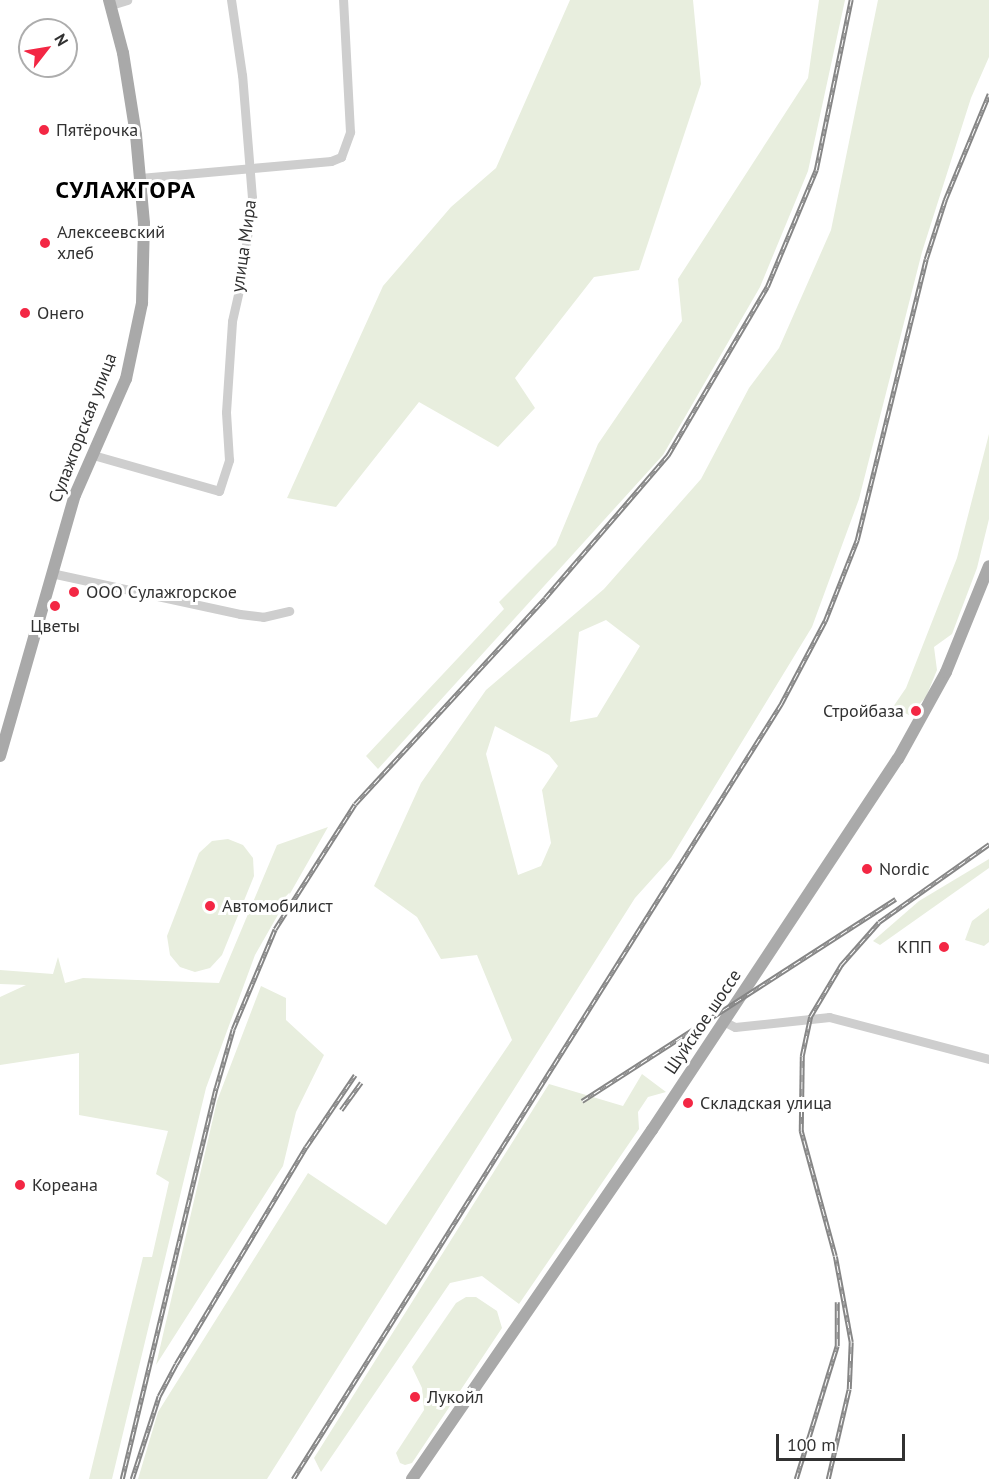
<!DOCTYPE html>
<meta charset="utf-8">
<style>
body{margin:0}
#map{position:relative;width:989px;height:1479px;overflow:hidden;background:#fff;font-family:"PT Sans",sans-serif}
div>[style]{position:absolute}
.green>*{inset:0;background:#e8eede}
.minor>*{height:9px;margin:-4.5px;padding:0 4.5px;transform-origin:4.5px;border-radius:4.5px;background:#cecece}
.major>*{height:12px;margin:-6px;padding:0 6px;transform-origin:6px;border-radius:6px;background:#a9a9a9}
.rail>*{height:4.5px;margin-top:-2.25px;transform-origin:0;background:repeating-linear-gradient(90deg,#fff 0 7px,#868686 0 14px);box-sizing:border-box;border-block:2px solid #868686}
.dots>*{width:16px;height:16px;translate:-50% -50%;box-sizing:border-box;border:3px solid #fff;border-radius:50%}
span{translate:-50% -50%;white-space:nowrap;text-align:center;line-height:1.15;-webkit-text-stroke:6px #fff;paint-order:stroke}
.poi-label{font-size:18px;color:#313131}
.left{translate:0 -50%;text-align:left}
.right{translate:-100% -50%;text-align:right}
.street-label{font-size:18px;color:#313131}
.district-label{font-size:24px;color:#000;font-weight:700;letter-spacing:1.5px}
.north{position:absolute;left:18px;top:18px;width:60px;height:60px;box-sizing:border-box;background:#fff;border:2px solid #adadad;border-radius:50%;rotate:59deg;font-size:16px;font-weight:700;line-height:24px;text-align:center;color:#313131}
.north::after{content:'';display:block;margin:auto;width:21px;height:27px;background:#f32744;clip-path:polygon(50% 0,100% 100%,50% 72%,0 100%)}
.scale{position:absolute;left:776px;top:1434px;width:129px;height:27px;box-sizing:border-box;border:3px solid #313131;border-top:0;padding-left:8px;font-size:18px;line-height:21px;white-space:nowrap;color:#313131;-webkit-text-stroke:4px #fff;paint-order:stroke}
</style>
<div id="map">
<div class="green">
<div style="clip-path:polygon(570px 0,693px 0,701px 84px,639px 270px,594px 277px,515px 378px,535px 408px,498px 447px,419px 402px,336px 507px,287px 498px,383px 286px,451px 207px,496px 168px)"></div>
<div style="clip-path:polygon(819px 0,845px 0,808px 171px,760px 287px,663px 455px,378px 769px,366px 756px,504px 609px,499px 602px,556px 545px,598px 444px,682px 321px,678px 279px,808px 78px)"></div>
<div style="clip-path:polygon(evenodd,878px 0,989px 0,989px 57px,971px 98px,922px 252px,859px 499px,812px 627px,671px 858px,635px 898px,267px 1479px,138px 1479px,158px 1412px,308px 1173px,386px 1225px,512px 1040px,477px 955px,441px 959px,417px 917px,374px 886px,421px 783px,486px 690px,604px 589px,701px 479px,749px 388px,779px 348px,831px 230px,878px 0,606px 620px,640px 646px,597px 717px,570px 722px,579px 632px,606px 620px,878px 0,495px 726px,549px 755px,558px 766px,542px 790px,551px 843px,541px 866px,518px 875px,486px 754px,495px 726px)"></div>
<div style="clip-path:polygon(989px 434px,989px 519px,977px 568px,952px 634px,934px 647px,937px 670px,926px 697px,909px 715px,893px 707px,906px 688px,957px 558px)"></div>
<div style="clip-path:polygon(328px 827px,255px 955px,206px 1088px,112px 1479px,89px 1479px,143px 1257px,152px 1257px,169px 1182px,156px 1174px,168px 1131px,79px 1115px,79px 1053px,0 1065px,0 997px,26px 985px,0 984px,0 970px,53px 974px,58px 957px,65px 983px,83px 978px,219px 983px,277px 845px)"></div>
<div style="clip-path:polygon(228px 839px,243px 845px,253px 858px,254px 876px,222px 955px,210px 968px,195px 972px,180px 967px,170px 955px,167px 936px,199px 853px,212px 841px)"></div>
<div style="clip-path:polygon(989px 859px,989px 868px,880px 945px,873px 941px,919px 901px)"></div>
<div style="clip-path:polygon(989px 908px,989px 942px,984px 946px,965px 940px,972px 921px)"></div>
<div style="clip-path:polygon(261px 986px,286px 998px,286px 1020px,324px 1055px,296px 1112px,283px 1166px,156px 1365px,217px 1101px)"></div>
<div style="clip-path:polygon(642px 1074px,666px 1092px,648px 1097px,638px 1112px,639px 1129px,519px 1304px,482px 1276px,450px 1283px,321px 1472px,314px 1458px,549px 1084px,623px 1106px)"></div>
<div style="clip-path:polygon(466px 1297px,476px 1297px,497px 1311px,502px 1328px,412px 1463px,405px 1465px,400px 1463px,396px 1453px,424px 1410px,422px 1388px,412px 1367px,456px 1303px)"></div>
</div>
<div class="minor">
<div style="left:111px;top:5px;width:17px;rotate:-17deg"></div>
<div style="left:140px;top:178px;width:192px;rotate:-5.1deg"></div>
<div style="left:331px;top:161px;width:11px;rotate:-22deg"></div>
<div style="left:341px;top:157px;width:27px;rotate:-70deg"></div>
<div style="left:350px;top:132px;width:132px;rotate:-93deg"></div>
<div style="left:93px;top:455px;width:131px;rotate:15.9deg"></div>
<div style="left:219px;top:491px;width:33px;rotate:-72deg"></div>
<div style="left:229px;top:460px;width:48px;rotate:-93.6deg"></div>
<div style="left:226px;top:412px;width:91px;rotate:-86.2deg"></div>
<div style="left:232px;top:321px;width:45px;rotate:-77.2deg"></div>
<div style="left:242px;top:277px;width:80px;rotate:-82.8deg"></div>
<div style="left:252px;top:198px;width:123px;rotate:-94.6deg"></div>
<div style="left:242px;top:75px;width:76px;rotate:-98.3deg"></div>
<div style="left:51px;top:573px;width:193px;rotate:12.2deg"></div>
<div style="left:240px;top:614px;width:23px;rotate:7deg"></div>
<div style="left:263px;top:617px;width:27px;rotate:-13deg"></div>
<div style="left:725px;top:1022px;width:11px;rotate:27deg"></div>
<div style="left:735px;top:1027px;width:95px;rotate:-6.1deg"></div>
<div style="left:829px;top:1017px;width:165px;rotate:14.7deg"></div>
</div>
<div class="major">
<div style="left:0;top:756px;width:272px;rotate:-74deg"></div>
<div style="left:75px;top:495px;width:127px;rotate:-66.3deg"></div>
<div style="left:126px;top:379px;width:78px;rotate:-78.1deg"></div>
<div style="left:142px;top:303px;width:80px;rotate:-88.6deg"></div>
<div style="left:144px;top:223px;width:88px;rotate:-95.2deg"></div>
<div style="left:136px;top:135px;width:83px;rotate:-99deg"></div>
<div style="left:123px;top:53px;width:55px;rotate:-104.8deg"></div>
<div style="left:412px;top:1479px;width:424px;rotate:-55.5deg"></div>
<div style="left:652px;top:1130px;width:445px;rotate:-56.5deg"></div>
<div style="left:898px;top:759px;width:99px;rotate:-61.1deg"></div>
<div style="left:946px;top:672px;width:114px;rotate:-67.9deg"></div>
</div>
<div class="rail">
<div style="left:582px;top:1101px;width:373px;rotate:-32.8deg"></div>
<div style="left:341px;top:1110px;width:34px;rotate:-54deg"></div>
<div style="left:122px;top:1479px;width:402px;rotate:-76.5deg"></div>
<div style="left:216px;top:1088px;width:61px;rotate:-73.9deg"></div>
<div style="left:233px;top:1029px;width:108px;rotate:-67.2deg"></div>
<div style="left:275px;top:929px;width:148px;rotate:-57.4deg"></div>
<div style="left:355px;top:804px;width:280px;rotate:-47.3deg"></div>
<div style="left:545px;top:598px;width:189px;rotate:-49.3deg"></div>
<div style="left:668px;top:455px;width:195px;rotate:-59.5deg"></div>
<div style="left:767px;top:287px;width:127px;rotate:-67.3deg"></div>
<div style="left:816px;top:170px;width:174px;rotate:-78.4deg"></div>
<div style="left:132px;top:1479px;width:87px;rotate:-72deg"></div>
<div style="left:159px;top:1396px;width:36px;rotate:-62deg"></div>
<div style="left:176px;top:1364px;width:253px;rotate:-59.1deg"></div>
<div style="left:306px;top:1147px;width:87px;rotate:-55.8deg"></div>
<div style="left:293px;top:1479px;width:916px;rotate:-57.8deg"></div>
<div style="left:781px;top:704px;width:94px;rotate:-62.1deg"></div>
<div style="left:825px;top:621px;width:87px;rotate:-68.4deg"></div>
<div style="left:857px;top:540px;width:289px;rotate:-76.2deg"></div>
<div style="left:926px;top:259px;width:62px;rotate:-72.1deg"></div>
<div style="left:945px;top:200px;width:115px;rotate:-67.5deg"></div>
<div style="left:796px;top:1479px;width:139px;rotate:-72.9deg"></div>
<div style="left:837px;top:1346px;width:44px;rotate:-90deg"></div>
<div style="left:828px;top:1479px;width:92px;rotate:-76.9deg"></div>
<div style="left:849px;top:1389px;width:47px;rotate:-87.6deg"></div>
<div style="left:851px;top:1342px;width:87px;rotate:-100.5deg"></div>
<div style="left:835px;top:1256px;width:130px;rotate:-105.2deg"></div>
<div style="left:801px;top:1131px;width:75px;rotate:-89.2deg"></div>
<div style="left:802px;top:1056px;width:40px;rotate:-78deg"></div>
<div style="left:810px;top:1017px;width:61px;rotate:-59.2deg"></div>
<div style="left:841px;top:965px;width:57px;rotate:-48.5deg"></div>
<div style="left:879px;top:922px;width:135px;rotate:-35.3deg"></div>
</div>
<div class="dots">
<div style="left:44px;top:130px;background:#f32744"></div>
<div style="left:45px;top:243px;background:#f32744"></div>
<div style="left:25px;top:313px;background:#f32744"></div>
<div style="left:74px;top:592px;background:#f32744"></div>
<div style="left:55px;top:606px;background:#f32744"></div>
<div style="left:916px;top:711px;background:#f32744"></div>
<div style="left:867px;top:869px;background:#f32744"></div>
<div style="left:210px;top:906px;background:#f32744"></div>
<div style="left:944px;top:947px;background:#f32744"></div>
<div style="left:688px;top:1103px;background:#f32744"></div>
<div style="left:20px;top:1185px;background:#f32744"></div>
<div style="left:415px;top:1397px;background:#f32744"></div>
</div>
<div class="poi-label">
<span class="left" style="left:56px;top:130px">Пятёрочка</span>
<span class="left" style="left:57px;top:243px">Алексеевский<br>хлеб</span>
<span class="left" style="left:37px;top:313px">Онего</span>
<span class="left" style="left:86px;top:592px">ООО Сулажгорское</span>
<span style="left:55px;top:626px">Цветы</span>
<span class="right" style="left:904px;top:711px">Стройбаза</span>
<span class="left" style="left:879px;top:869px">Nordic</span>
<span class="left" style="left:222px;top:906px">Автомобилист</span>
<span class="right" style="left:932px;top:947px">КПП</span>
<span class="left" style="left:700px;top:1103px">Складская улица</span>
<span class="left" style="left:32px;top:1185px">Кореана</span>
<span class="left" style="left:427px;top:1397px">Лукойл</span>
</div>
<div class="street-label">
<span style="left:244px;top:246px;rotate:-82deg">улица Мира</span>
<span style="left:83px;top:428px;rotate:-69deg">Сулажгорская улица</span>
<span style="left:703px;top:1022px;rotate:-56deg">Шуйское шоссе</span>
</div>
<div class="district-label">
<span style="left:126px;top:190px">СУЛАЖГОРА</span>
</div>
<div class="north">N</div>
<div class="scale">100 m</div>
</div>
